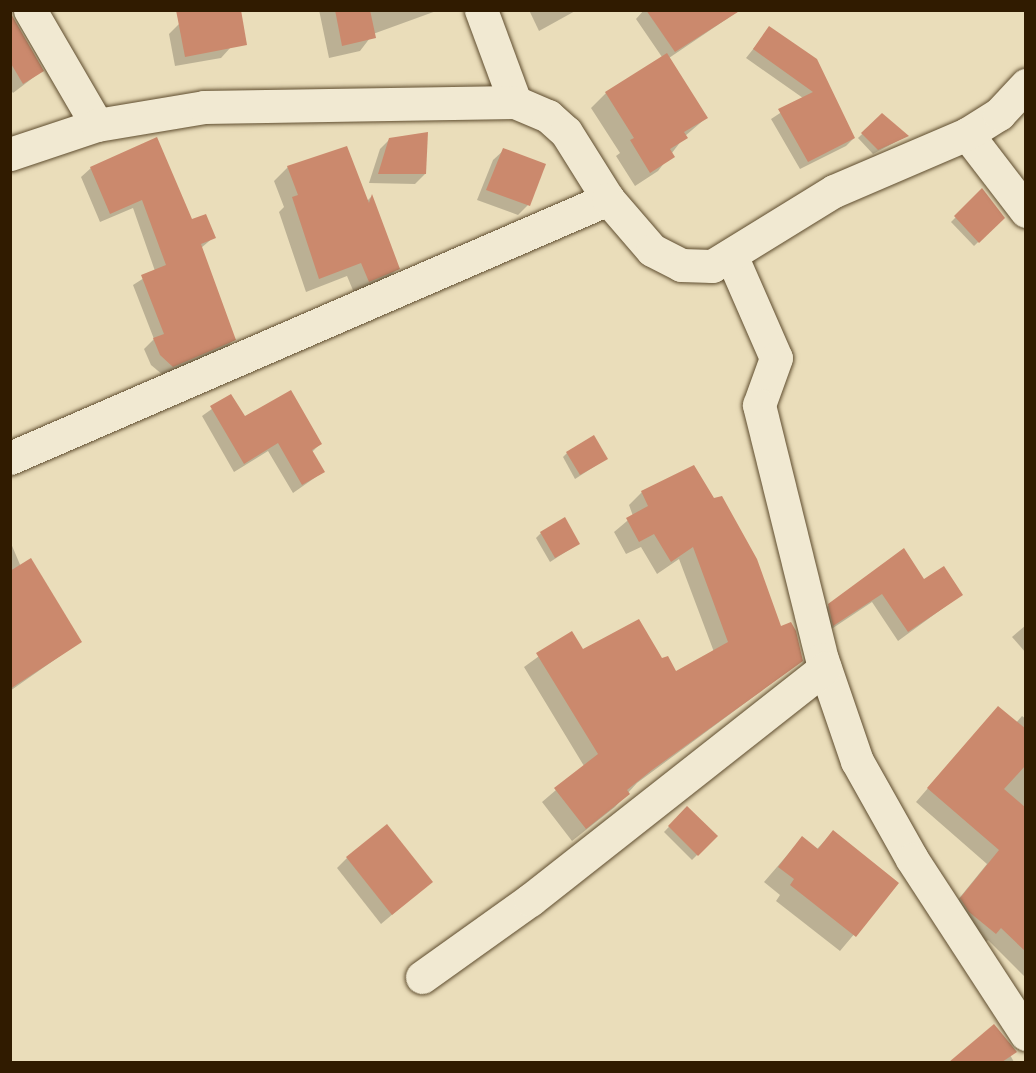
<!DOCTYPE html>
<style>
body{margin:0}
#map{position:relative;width:1036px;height:1073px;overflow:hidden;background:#eaddba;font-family:"IM FELL Great Primer",serif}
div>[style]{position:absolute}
.shadow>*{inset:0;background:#0003}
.building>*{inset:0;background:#cb896d}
.roads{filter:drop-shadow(0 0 2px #5e4c2e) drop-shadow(0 0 2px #5e4c2e)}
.street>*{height:33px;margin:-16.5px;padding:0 16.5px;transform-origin:16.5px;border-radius:16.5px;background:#f1e9d2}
.secondary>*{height:33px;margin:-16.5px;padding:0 16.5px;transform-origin:16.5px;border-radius:16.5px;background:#f1e9d2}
span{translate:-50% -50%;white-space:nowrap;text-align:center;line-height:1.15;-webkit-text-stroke:5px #f1e9d2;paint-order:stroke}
.frame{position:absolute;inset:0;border:12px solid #301b00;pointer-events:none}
</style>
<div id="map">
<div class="shadow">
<div style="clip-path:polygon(319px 10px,439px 10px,373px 34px,360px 51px,329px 58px)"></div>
<div style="clip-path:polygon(529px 10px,577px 10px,539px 31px)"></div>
<div style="clip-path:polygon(644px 10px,737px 12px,669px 58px,706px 118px,685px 136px,658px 171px,635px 186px,616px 156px,620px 153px,591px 108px,606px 93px,662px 57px,636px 19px)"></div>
<div style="clip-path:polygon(10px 15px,42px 71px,13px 93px,10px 89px)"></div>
<div style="clip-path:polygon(179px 24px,231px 47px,221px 58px,175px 66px,169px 34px)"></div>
<div style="clip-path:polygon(770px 28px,854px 138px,846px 146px,800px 169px,771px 119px,803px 98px,746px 58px)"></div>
<div style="clip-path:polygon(882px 115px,907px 136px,873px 154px,858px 138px)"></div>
<div style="clip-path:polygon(390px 139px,425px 174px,415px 184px,369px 183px,380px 149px)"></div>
<div style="clip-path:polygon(504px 150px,528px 205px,518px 215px,477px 200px,493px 160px)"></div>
<div style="clip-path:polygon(288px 167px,367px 201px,371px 197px,398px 268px,384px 282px,355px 295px,347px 276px,306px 292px,279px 212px,284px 207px,274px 181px)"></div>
<div style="clip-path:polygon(91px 168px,214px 237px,201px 248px,234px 339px,225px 349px,163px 375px,151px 365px,144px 349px,154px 339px,133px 285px,155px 271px,133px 208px,100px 222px,81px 177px)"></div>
<div style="clip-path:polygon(982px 191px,1003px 218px,974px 246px,951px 222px)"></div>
<div style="clip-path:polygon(230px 396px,244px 418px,320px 444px,312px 452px,323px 472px,293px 493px,268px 451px,234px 472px,202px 416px)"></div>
<div style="clip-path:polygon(567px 453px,606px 459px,575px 479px,563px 457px)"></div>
<div style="clip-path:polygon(642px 492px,780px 628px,802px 661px,637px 783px,615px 807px,572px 841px,542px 802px,584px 766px,524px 667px,571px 633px,582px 651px,661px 660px,676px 673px,714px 652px,679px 559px,657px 574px,641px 547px,626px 554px,614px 532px,633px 516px,629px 505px)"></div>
<div style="clip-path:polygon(541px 533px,578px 544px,550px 562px,536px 538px)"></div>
<div style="clip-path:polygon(10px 541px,21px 567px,80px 642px,10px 691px)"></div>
<div style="clip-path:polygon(924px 581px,961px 595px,898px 641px,872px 602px,824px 634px,819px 615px,829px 605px)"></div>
<div style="clip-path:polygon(1026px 625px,1026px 653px,1012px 637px)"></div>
<div style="clip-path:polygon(1022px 716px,1026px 719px,1026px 978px,988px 940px,982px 946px,948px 912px,987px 864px,916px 802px,986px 721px,1016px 723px)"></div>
<div style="clip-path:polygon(687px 808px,716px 836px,692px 860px,664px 832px)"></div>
<div style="clip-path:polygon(833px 832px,897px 883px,840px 951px,776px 901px,780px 895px,764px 882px,802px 838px,816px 850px)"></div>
<div style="clip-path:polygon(347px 858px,431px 882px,381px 924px,337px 868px)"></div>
<div style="clip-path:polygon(994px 1026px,1014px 1062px,951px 1062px)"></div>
</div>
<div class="building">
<div style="clip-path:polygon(176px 10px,241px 10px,247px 45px,185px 57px)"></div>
<div style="clip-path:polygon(335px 10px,370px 10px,376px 38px,342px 46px)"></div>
<div style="clip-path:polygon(646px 10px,741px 10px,675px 52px)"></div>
<div style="clip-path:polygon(10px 12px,44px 71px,23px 84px,10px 62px)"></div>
<div style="clip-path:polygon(769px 26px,817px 59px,855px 138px,808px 162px,778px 109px,813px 92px,753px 49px)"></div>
<div style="clip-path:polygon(667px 53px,708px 118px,684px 132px,688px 138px,670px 149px,675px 157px,650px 173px,630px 140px,634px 138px,605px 92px)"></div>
<div style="clip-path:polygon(882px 113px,909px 136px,878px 150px,861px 133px)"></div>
<div style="clip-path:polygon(428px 132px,426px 174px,378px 174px,389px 138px)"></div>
<div style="clip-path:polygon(157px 137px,192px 219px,206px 214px,216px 238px,201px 244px,236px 340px,173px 367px,160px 355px,153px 338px,164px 334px,141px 275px,166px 265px,142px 200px,110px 214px,90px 167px)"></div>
<div style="clip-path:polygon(347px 146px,369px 203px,372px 194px,400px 269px,369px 282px,361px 263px,319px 279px,292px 197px,298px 195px,287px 166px)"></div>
<div style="clip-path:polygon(503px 148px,546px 164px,530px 206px,486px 190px)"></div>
<div style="clip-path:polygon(982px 188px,1005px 218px,979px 243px,954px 216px)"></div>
<div style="clip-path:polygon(291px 390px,322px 444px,312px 450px,325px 472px,302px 485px,278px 443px,244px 464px,210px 406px,231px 394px,245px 416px)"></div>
<div style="clip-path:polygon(594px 435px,608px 459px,580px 475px,566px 452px)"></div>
<div style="clip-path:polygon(694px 465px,714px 498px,722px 496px,757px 559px,781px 626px,791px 622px,796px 631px,803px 661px,652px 770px,627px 790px,630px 794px,586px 829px,554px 788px,598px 754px,536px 653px,572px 631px,583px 649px,639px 619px,662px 658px,668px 656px,676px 671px,728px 642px,693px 547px,671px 562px,654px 534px,639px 542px,626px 518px,648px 506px,641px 491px)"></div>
<div style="clip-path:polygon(565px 517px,580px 544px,555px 558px,540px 532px)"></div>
<div style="clip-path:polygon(904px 548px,924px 579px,944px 566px,963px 595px,908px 632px,882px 594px,833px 626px,828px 604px)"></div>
<div style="clip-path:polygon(31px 558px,82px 642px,10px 689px,10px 571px)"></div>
<div style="clip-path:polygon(998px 706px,1026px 729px,1026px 765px,1004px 789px,1026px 808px,1026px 952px,1001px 928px,996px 934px,969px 912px,960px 898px,999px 850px,927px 788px)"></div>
<div style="clip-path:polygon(687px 806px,718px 836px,698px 856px,668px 826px)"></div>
<div style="clip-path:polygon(387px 824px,433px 882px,392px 915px,346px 857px)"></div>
<div style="clip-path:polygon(833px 830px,899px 883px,856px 937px,790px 885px,794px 879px,778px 867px,802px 836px,818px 849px)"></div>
<div style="clip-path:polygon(994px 1024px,1017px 1052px,1002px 1062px,949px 1062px)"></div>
</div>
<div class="roads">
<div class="street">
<div style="left:30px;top:10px;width:133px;rotate:59.8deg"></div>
<div style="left:481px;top:10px;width:98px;rotate:69.7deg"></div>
<div style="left:731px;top:255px;width:112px;rotate:66.4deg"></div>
<div style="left:776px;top:358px;width:50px;rotate:109.9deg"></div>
<div style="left:759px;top:405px;width:262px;rotate:76.1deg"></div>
<div style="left:822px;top:659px;width:108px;rotate:71.1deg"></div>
<div style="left:857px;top:761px;width:112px;rotate:60.7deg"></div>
<div style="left:912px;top:859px;width:209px;rotate:56.9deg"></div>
<div style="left:10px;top:458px;width:652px;rotate:-23.42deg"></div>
<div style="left:422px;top:977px;width:133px;rotate:-35.5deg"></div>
<div style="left:530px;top:900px;width:375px;rotate:-38.2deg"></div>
</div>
<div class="secondary">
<div style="left:967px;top:134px;width:97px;rotate:52.5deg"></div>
<div style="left:10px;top:154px;width:92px;rotate:-18.4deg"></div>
<div style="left:97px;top:125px;width:109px;rotate:-9.5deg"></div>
<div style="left:204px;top:107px;width:311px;rotate:-0.9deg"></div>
<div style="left:515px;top:102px;width:36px;rotate:23deg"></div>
<div style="left:548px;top:116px;width:24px;rotate:42deg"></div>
<div style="left:566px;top:132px;width:79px;rotate:57.9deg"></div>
<div style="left:608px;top:199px;width:67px;rotate:49.2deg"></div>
<div style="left:652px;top:250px;width:33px;rotate:27deg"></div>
<div style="left:681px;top:265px;width:31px;rotate:2deg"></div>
<div style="left:712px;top:266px;width:143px;rotate:-31.6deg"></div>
<div style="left:834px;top:191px;width:145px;rotate:-23.2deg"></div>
<div style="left:967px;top:134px;width:38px;rotate:-32deg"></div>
<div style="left:999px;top:114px;width:40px;rotate:-47deg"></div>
</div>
</div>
<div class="frame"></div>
</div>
